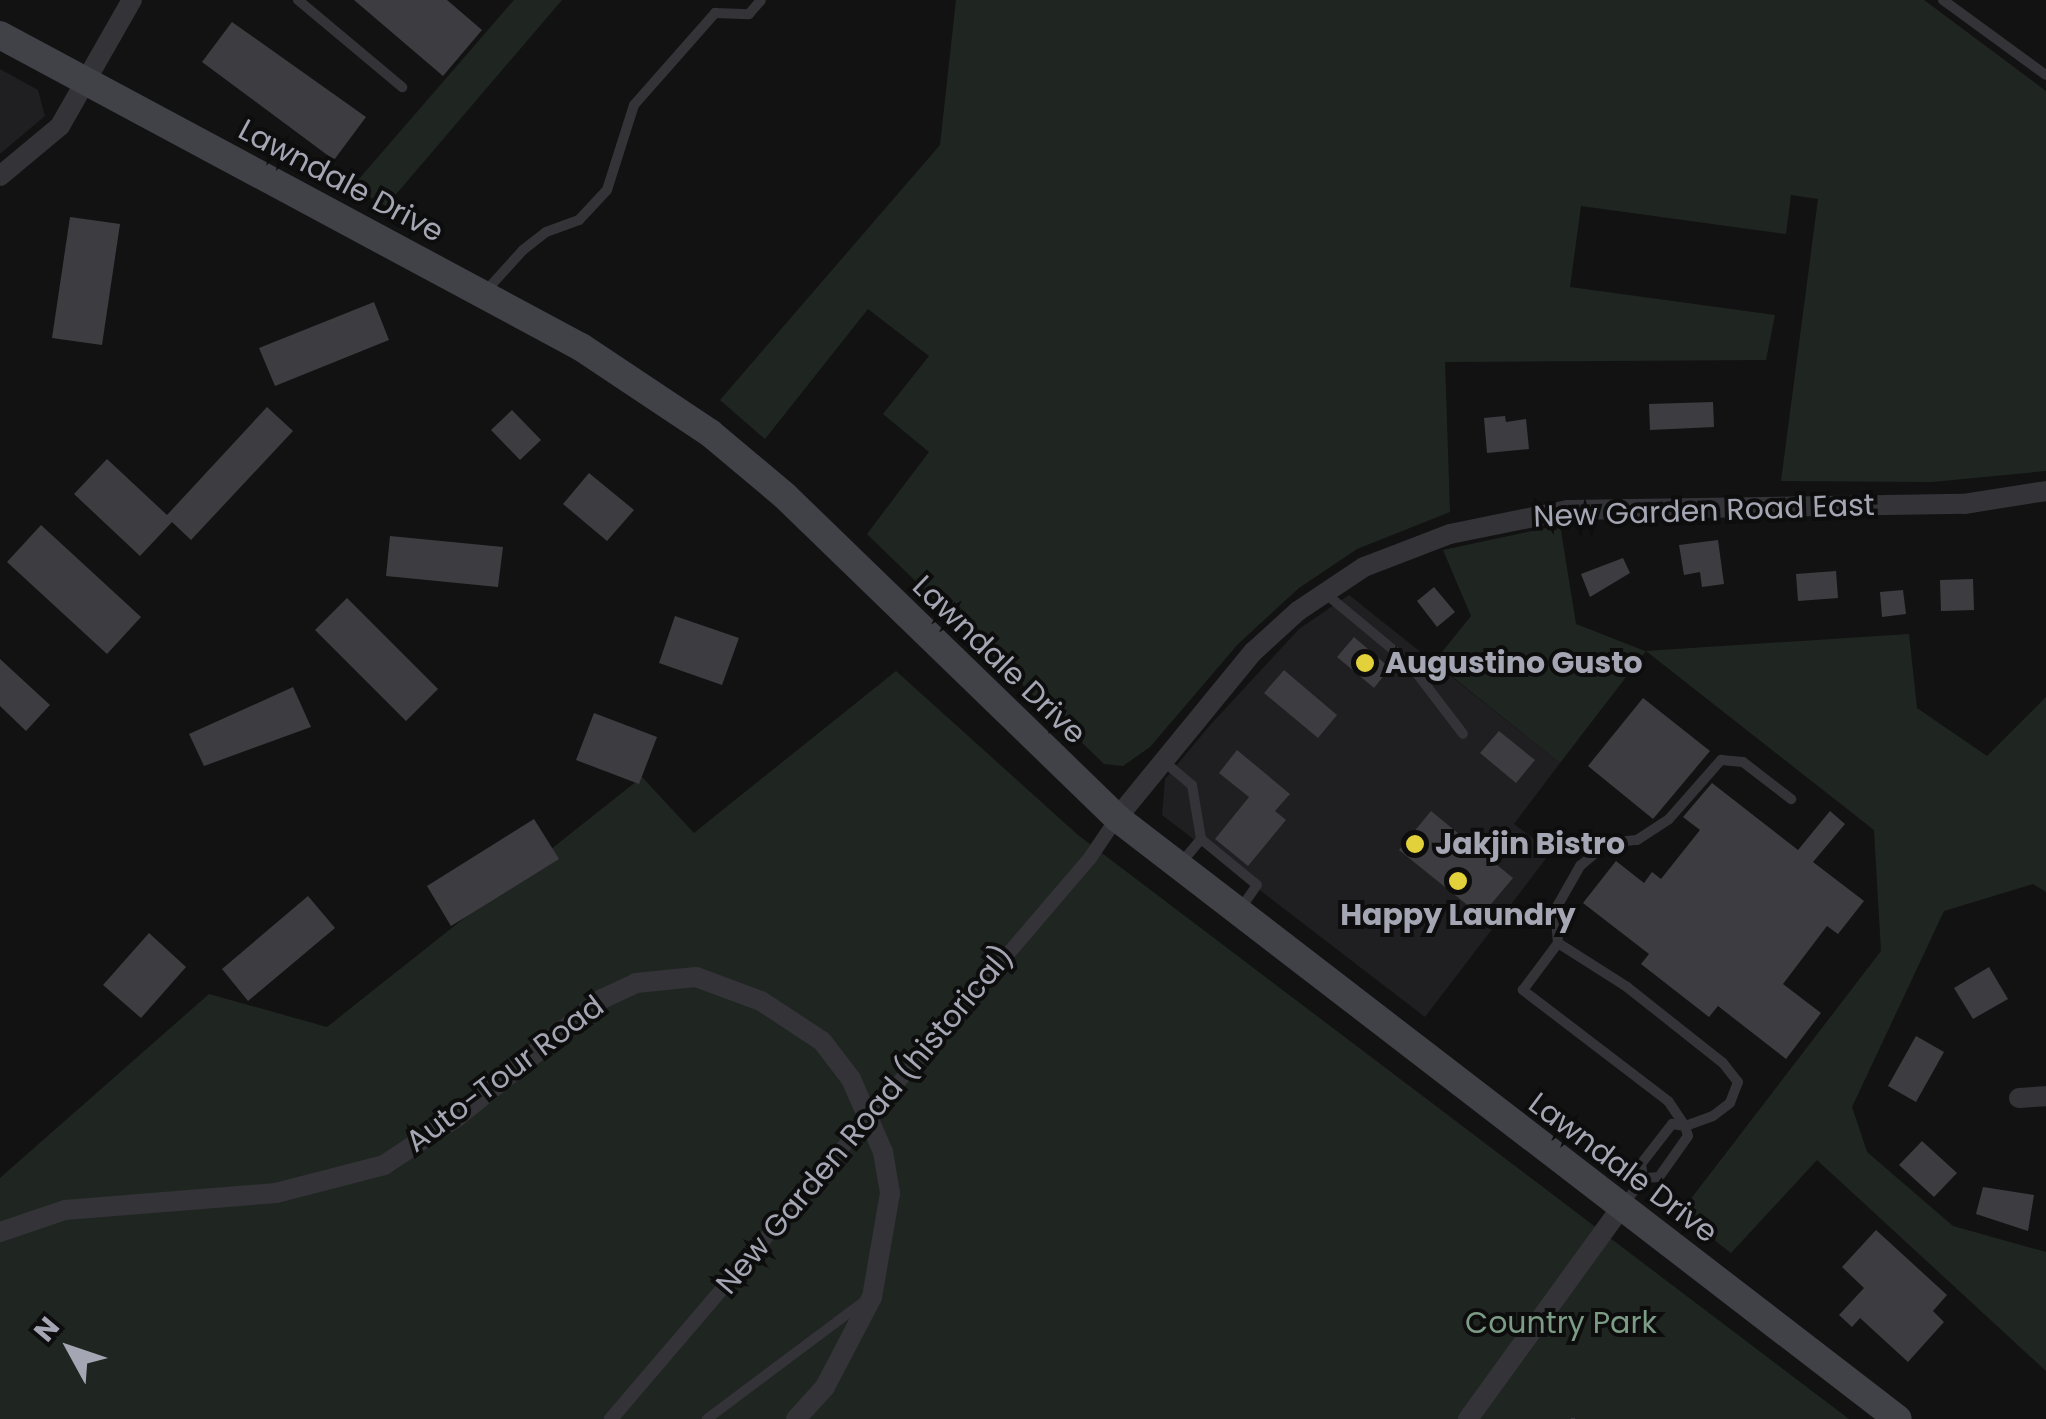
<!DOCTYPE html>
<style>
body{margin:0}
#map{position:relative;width:2046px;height:1419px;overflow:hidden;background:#121213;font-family:Poppins,sans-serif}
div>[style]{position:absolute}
.built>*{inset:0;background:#1f1e20}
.green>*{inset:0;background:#1f2621}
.building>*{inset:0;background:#3d3c40}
.path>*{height:4px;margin-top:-2px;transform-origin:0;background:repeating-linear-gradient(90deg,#393a3f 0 5px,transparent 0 13px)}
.service>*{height:10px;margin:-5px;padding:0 5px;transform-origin:5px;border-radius:5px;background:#343338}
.pedestrian>*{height:14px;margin:-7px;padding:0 7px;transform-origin:7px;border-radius:7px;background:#343338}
.minor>*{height:20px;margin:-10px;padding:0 10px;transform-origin:10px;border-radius:10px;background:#343338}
.secondary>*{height:28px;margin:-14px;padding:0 14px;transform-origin:14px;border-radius:14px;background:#414248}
.dots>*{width:28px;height:28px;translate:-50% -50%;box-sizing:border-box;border:5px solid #0d0d0e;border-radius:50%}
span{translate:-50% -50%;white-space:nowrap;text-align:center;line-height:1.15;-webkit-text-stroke:8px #0d0d0e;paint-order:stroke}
.street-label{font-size:30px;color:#a5a6b3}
.poi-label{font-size:30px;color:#a5a6b3;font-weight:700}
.left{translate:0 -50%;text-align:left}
.park-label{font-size:30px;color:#7d9c86}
.north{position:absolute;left:20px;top:1299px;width:100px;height:100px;-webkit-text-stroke:8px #0d0d0e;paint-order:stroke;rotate:310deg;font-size:28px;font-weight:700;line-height:40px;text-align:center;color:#a5a6b3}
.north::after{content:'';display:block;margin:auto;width:35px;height:45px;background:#a5a6b3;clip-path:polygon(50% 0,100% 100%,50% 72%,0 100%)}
</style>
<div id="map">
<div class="built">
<div style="clip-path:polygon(0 69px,38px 90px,45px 116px,0 154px)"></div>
<div style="clip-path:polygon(1349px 595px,1560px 763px,1514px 824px,1551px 852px,1425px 1017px,1162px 815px,1165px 779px,1212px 723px,1299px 629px)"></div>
</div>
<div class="green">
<div style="clip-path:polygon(514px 0,562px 0,386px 206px,352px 187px)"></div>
<div style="clip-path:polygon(956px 0,1924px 0,2046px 91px,2046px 471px,1932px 482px,1781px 481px,1818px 199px,1791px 195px,1786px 234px,1581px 206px,1570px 287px,1775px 315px,1766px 360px,1445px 362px,1450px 512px,1357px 549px,1299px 588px,1238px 644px,1150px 747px,1123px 766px,1104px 764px,867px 534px,929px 452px,883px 414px,929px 356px,868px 309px,765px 439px,720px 400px,940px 145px)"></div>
<div style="clip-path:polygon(1560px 525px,1576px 624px,1645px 651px,1909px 634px,1917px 708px,1987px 756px,2046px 697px,2046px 892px,2033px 884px,1944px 911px,1852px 1107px,1867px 1152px,1953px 1226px,2046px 1252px,2046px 1371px,1817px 1160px,1731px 1253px,1680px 1213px,1881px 951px,1874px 830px,1646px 651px,1560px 763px,1434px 662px,1471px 616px,1443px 550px)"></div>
<div style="clip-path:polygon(896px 671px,1078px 835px,1849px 1419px,0 1419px,0 1178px,209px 994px,327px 1027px,642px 777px,694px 833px)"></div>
</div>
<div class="building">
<div style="clip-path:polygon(354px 0,447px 0,482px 30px,443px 76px)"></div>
<div style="clip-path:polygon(232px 22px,366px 117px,334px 160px,202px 62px)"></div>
<div style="clip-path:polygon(70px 217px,120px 224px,102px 345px,52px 338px)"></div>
<div style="clip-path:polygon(374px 302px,389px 340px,275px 386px,259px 348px)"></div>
<div style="clip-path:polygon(1713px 402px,1714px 427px,1650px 430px,1649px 404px)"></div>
<div style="clip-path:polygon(267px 407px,293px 431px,191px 540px,172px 522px,140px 556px,74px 494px,107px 459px,167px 515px)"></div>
<div style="clip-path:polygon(512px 410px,541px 440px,520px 460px,491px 430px)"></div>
<div style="clip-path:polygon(1505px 416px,1506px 422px,1526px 419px,1529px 449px,1487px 453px,1484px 418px)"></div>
<div style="clip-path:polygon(589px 473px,634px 510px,607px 541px,563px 504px)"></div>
<div style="clip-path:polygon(41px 525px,141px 617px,107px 654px,7px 562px)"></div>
<div style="clip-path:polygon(390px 536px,503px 547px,498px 587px,386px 576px)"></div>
<div style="clip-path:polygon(1718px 540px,1724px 584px,1702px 587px,1700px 572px,1684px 575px,1679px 545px)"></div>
<div style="clip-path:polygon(1623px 558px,1630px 573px,1590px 597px,1581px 574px)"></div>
<div style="clip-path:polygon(1836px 571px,1838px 598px,1798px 601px,1796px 574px)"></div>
<div style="clip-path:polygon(1973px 579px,1974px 610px,1941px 611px,1940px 580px)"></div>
<div style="clip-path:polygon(1434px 587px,1455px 612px,1437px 627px,1417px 601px)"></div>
<div style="clip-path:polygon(1903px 590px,1906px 614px,1882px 617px,1880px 592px)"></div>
<div style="clip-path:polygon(347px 598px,438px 689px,406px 721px,315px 630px)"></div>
<div style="clip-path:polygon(675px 616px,739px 638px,722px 685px,659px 663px)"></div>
<div style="clip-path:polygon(1354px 637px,1390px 668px,1374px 688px,1337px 657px)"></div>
<div style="clip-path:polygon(0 659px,50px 705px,26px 731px,0 706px)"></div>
<div style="clip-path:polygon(1284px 670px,1337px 715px,1318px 738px,1264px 693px)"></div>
<div style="clip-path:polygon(293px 687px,311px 727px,204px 766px,189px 734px)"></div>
<div style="clip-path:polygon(1643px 698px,1710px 751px,1653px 819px,1588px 766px)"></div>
<div style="clip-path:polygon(594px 713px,657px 737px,639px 784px,576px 760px)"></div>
<div style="clip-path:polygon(1499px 731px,1535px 760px,1516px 783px,1480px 753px)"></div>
<div style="clip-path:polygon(1237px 750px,1290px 794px,1275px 811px,1286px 820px,1248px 866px,1215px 839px,1249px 797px,1219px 773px)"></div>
<div style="clip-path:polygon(1712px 783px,1798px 850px,1830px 811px,1845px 824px,1813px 862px,1864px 901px,1838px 934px,1827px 926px,1783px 984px,1821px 1013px,1786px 1059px,1718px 1006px,1709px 1017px,1641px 964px,1649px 954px,1583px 903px,1616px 861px,1644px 883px,1652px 872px,1661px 879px,1700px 830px,1683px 817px)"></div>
<div style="clip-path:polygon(1431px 811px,1513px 878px,1481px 916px,1399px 850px)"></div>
<div style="clip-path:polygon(534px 819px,559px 859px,451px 926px,427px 886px)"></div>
<div style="clip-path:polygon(308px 896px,335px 928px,248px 1001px,222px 969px)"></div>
<div style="clip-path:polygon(149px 933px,186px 967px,141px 1018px,103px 985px)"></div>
<div style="clip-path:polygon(1989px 967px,2008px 999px,1973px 1019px,1954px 988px)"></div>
<div style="clip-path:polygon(1916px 1036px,1944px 1052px,1916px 1102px,1888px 1086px)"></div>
<div style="clip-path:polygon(1922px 1141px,1957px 1173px,1934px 1197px,1899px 1165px)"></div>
<div style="clip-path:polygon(1983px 1187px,2034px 1195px,2028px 1231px,1976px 1214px)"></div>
<div style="clip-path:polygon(1876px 1230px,1947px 1295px,1933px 1311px,1944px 1322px,1908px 1362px,1860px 1318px,1852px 1327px,1839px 1315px,1864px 1288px,1842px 1267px)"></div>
</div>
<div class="path">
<div style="left:1573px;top:1418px;width:1px;rotate:90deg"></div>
</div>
<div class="service">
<div style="left:298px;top:0;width:136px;rotate:39.9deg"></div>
<div style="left:1943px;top:0;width:127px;rotate:36.1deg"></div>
<div style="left:715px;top:13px;width:34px;rotate:2deg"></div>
<div style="left:749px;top:14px;width:18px;rotate:-49deg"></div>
<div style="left:484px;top:293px;width:58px;rotate:-47.8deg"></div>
<div style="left:523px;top:250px;width:29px;rotate:-38deg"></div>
<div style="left:546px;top:232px;width:35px;rotate:-20deg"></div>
<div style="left:579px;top:220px;width:41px;rotate:-47deg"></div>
<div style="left:607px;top:190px;width:89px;rotate:-72.4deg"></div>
<div style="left:634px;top:105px;width:123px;rotate:-48.6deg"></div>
<div style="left:1326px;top:594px;width:108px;rotate:39.7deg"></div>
<div style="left:1409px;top:663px;width:89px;rotate:52.7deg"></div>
<div style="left:1162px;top:760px;width:39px;rotate:40deg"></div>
<div style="left:1192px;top:785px;width:55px;rotate:80.5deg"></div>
<div style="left:1181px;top:863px;width:31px;rotate:-50deg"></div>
<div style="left:1201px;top:839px;width:72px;rotate:39.4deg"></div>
<div style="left:1257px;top:885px;width:29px;rotate:125deg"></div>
<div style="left:1558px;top:943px;width:82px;rotate:32.5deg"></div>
<div style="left:1627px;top:987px;width:122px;rotate:38.4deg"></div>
<div style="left:1723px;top:1063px;width:24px;rotate:52deg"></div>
<div style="left:1738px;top:1082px;width:22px;rotate:111deg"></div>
<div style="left:1730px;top:1103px;width:21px;rotate:143deg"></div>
<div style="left:1713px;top:1116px;width:30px;rotate:160deg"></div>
<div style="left:1685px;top:1126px;width:30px;rotate:-124deg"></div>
<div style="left:1668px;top:1101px;width:183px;rotate:-142.6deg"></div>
<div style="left:1523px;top:990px;width:59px;rotate:-53.3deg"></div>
<div style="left:1558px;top:943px;width:33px;rotate:-95deg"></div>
<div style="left:1555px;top:910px;width:51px;rotate:-60.4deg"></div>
<div style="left:1580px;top:866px;width:35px;rotate:-40deg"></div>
<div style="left:1607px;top:843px;width:30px;rotate:-6deg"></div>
<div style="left:1637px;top:840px;width:38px;rotate:-33deg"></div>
<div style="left:1669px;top:819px;width:79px;rotate:-48.6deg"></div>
<div style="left:1721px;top:760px;width:22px;rotate:5deg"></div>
<div style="left:1743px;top:762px;width:61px;rotate:37.6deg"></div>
<div style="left:1625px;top:1203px;width:31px;rotate:-54deg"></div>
<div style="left:1643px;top:1178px;width:14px;rotate:-98deg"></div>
<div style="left:1641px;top:1164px;width:51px;rotate:-52.2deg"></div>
<div style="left:1672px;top:1124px;width:13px;rotate:9deg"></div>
<div style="left:1685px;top:1126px;width:10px;rotate:73deg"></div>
<div style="left:1688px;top:1136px;width:50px;rotate:125.3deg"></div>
<div style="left:1659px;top:1177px;width:16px;rotate:176deg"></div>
<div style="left:707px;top:1419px;width:199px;rotate:-36.8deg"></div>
</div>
<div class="pedestrian">
<div style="left:611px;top:1419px;width:738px;rotate:-49.51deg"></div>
<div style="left:1090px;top:858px;width:48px;rotate:-56deg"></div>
</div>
<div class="minor">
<div style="left:0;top:176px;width:78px;rotate:-39.8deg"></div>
<div style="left:60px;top:126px;width:145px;rotate:-60.3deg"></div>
<div style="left:1117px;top:818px;width:215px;rotate:-50.7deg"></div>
<div style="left:1253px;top:652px;width:61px;rotate:-42.3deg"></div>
<div style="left:1298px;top:611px;width:79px;rotate:-33.7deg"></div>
<div style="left:1364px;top:567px;width:92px;rotate:-21deg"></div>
<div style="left:1450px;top:534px;width:120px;rotate:-11.5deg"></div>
<div style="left:1568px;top:510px;width:396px;rotate:-0.9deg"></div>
<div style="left:1964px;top:504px;width:83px;rotate:-9deg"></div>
<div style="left:2019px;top:1098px;width:27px;rotate:-4deg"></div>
<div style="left:0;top:1232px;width:69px;rotate:-18.7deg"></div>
<div style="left:65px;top:1210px;width:212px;rotate:-4.6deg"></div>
<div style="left:276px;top:1193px;width:112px;rotate:-14.5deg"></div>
<div style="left:384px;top:1165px;width:89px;rotate:-33.5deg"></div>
<div style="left:458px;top:1116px;width:186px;rotate:-39.1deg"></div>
<div style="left:602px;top:999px;width:38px;rotate:-25deg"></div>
<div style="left:636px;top:983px;width:60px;rotate:-5.7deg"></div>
<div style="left:696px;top:977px;width:69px;rotate:20.3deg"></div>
<div style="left:761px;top:1001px;width:73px;rotate:33.3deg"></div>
<div style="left:822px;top:1041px;width:48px;rotate:52.7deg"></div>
<div style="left:851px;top:1079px;width:80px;rotate:66.3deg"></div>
<div style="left:883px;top:1152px;width:42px;rotate:80.3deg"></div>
<div style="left:890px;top:1193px;width:106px;rotate:99.8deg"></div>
<div style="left:872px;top:1297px;width:102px;rotate:117.6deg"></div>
<div style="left:825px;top:1387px;width:43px;rotate:132.2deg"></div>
<div style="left:1468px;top:1419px;width:261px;rotate:-54.1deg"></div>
</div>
<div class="secondary">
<div style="left:0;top:35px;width:659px;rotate:28.24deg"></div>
<div style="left:581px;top:347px;width:155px;rotate:33.7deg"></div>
<div style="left:710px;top:433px;width:98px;rotate:40deg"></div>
<div style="left:785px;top:496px;width:463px;rotate:44.1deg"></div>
<div style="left:1117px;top:818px;width:985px;rotate:37.58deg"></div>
</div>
<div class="dots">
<div style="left:1365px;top:663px;background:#e2d13b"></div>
<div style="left:1415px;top:844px;background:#e2d13b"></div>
<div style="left:1458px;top:881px;background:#e2d13b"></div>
</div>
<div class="street-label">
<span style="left:341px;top:181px;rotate:28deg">Lawndale Drive</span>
<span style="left:1704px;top:511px;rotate:-2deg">New Garden Road East</span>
<span style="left:999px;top:660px;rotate:44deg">Lawndale Drive</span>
<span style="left:505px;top:1074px;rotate:-37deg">Auto-Tour Road</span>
<span style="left:865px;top:1120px;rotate:-50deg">New Garden Road (historical)</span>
<span style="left:1623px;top:1168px;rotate:37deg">Lawndale Drive</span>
</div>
<div class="poi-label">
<span class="left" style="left:1385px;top:663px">Augustino Gusto</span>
<span class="left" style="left:1435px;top:844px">Jakjin Bistro</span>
<span style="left:1458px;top:915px">Happy Laundry</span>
</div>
<div class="park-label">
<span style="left:1561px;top:1323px">Country Park</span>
</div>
<div class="north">N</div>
</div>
